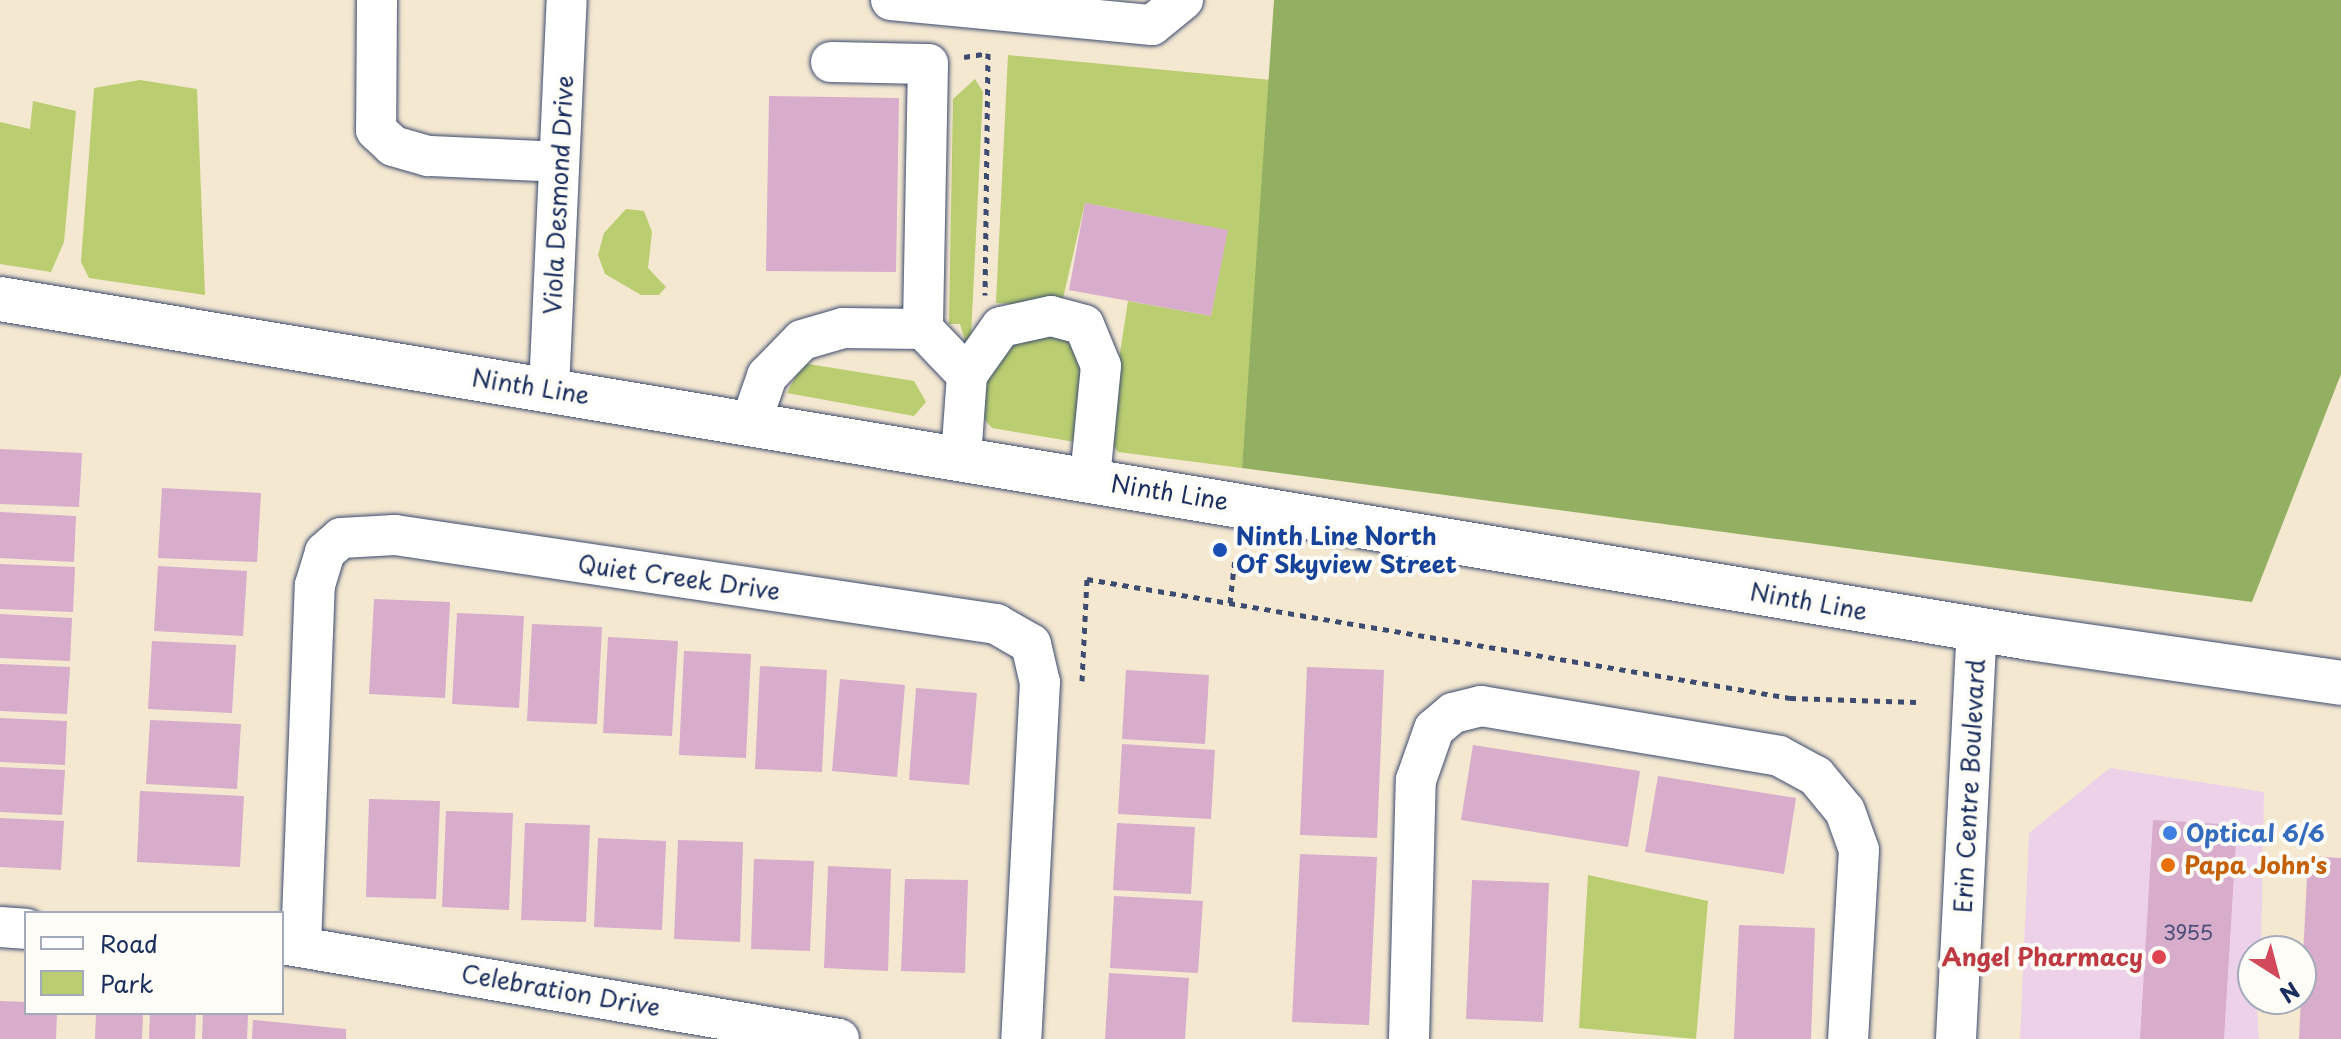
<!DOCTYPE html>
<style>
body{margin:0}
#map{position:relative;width:2341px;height:1039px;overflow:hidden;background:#f4e8d1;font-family:"Playpen Sans",sans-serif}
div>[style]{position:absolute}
.built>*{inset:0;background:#edd1e9}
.green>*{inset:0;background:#bacd70}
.forest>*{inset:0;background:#93b062}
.building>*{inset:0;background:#d8accb}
.path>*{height:5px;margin-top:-2.5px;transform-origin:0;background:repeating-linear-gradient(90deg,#3c4b6f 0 6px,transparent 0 12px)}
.roads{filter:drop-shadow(0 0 2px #3c4b6f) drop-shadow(0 0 2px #3c4b6f)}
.minor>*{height:40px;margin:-20px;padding:0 20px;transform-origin:20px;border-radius:20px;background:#fff}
.major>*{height:44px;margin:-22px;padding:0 22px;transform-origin:22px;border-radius:22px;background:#fff}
.dots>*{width:22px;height:22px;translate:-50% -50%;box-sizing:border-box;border:4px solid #fdfcf7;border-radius:50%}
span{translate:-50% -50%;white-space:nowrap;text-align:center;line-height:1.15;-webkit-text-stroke:8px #fdfcf7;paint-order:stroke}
.number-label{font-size:20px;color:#4a4e79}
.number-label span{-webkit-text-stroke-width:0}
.street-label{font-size:24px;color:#1b2f5e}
.transit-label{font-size:24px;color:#164399;font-weight:700}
.left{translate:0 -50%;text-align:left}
.shop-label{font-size:24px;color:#366cbe;font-weight:700}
.food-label{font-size:24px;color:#c56008;font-weight:700}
.health-label{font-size:24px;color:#be3a42;font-weight:700}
.right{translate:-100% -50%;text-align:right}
.legend{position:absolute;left:24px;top:911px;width:260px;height:104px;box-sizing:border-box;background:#fdfcf7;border:2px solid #a3aaba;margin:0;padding:10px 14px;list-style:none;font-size:24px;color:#1b2f5e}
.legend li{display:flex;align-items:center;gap:16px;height:40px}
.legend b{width:40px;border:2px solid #a3aaba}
.north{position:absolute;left:2237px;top:935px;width:80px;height:80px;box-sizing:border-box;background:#fdfcf7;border:2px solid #a3aaba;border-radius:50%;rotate:144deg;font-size:22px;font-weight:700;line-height:32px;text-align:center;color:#1b2f5e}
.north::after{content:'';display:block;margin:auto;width:28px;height:36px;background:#d1495b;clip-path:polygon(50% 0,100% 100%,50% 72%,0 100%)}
</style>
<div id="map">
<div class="built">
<div style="clip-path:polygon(2110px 768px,2264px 792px,2261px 951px,2253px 951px,2259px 1039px,2020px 1039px,2029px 833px)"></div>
</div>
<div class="green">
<div style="clip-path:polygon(1008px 55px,1271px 80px,1242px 468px,1118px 452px,1107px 437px,1128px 301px,1211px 316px,1227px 230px,1085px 203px,1061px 307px,996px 303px)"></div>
<div style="clip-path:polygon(975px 79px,983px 92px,970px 357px,960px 324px,949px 324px,953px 99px)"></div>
<div style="clip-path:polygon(140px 80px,197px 89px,205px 295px,89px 278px,81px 262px,94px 88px)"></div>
<div style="clip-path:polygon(33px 101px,76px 111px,64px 242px,51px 272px,0 264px,0 122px,30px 129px)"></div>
<div style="clip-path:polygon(626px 209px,644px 211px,652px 232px,648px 268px,666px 287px,659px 295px,641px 295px,605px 274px,598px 255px,604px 233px)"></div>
<div style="clip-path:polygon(1027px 330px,1067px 340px,1081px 361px,1084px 391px,1075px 442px,992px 428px,985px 420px,981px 397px,995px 350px)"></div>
<div style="clip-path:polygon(802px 363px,914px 381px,926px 402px,914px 416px,787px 393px)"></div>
<div style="clip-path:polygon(1588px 875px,1708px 901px,1696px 1039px,1579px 1028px)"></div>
</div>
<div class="forest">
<div style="clip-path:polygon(1274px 0,2341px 0,2341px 374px,2252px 602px,1242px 468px)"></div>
</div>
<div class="building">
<div style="clip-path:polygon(769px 96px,899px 98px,896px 272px,766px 271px)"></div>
<div style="clip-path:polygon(1085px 203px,1228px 230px,1211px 316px,1069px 290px)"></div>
<div style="clip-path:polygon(0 449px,82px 453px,79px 507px,0 504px)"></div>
<div style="clip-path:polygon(162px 488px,261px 493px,257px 562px,158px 558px)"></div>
<div style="clip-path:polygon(0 512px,76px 516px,74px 562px,0 558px)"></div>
<div style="clip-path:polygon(0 564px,75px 567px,73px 612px,0 609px)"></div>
<div style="clip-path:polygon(158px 566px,247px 571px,243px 636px,154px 631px)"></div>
<div style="clip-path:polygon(374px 599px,450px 602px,445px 698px,369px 694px)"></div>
<div style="clip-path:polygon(457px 613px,524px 616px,519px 708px,452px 704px)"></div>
<div style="clip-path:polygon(0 614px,72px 618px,70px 661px,0 658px)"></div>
<div style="clip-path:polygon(532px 624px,602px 627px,597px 724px,527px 721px)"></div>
<div style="clip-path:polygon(608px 637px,678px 641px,672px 736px,603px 733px)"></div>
<div style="clip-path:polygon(152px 641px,236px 645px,232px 713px,148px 709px)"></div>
<div style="clip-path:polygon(684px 651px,751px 654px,746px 758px,679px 755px)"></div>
<div style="clip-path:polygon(0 664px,70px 667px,67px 714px,0 711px)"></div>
<div style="clip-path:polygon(760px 666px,827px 670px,822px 772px,755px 769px)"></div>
<div style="clip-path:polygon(1307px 667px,1384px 670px,1377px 838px,1300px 835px)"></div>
<div style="clip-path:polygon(1126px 670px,1209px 675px,1205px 744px,1122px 739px)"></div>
<div style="clip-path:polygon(840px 679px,905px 685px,897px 777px,832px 771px)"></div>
<div style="clip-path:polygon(916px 688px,977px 693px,969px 785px,909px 780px)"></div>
<div style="clip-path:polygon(0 718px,67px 721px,65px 765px,0 762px)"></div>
<div style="clip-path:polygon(150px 720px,241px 724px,237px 789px,146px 784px)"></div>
<div style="clip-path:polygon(1122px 744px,1215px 750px,1211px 819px,1118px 814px)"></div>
<div style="clip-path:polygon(1473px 745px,1640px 771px,1628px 847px,1461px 820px)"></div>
<div style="clip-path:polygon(0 767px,65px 770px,62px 815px,0 812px)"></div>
<div style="clip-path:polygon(1658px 776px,1796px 798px,1784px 874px,1645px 852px)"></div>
<div style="clip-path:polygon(140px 791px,244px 796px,240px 867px,137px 862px)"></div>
<div style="clip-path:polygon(369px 799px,440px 801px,436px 899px,366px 897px)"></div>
<div style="clip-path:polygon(446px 811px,513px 813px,509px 910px,442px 907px)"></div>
<div style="clip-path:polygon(0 818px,64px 821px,61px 870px,0 867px)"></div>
<div style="clip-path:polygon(2153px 820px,2237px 825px,2224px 1039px,2140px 1039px)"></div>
<div style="clip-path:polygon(525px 823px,590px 825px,586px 922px,521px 920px)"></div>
<div style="clip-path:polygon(1117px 823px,1195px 827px,1191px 894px,1113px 890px)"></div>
<div style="clip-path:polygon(598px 838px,666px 841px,662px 930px,594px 927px)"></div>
<div style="clip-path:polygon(678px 840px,743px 842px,740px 942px,674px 939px)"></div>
<div style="clip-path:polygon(1300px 854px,1377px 857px,1369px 1025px,1292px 1022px)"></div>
<div style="clip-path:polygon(2308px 856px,2341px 858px,2341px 1039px,2299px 1039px)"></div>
<div style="clip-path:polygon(754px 859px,814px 861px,810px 951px,751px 949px)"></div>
<div style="clip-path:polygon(828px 866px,891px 869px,888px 971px,824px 968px)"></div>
<div style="clip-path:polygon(905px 879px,968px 880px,965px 973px,901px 971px)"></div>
<div style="clip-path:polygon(1472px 880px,1549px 883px,1543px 1022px,1466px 1019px)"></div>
<div style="clip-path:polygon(1114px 896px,1203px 901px,1198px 973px,1110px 968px)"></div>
<div style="clip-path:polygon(1739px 925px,1815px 928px,1811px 1039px,1734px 1039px)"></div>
<div style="clip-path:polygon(1109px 973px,1189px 978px,1185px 1039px,1105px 1039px)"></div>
<div style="clip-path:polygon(0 1001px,26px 1002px,26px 1013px,57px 1013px,56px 1039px,0 1039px)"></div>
<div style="clip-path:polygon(96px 1013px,143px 1013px,142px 1039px,95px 1039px)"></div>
<div style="clip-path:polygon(150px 1013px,196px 1013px,195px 1039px,149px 1039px)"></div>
<div style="clip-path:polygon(203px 1013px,248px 1015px,247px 1039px,202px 1039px)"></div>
<div style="clip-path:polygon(253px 1020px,346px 1029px,346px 1039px,252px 1039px)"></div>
</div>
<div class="path">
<div style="left:964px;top:57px;width:24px;rotate:-9deg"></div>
<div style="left:988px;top:53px;width:242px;rotate:90.7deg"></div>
<div style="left:1230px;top:603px;width:45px;rotate:-83.7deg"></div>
<div style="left:1082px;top:681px;width:102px;rotate:-87.2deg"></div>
<div style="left:1087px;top:579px;width:713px;rotate:9.61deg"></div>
<div style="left:1790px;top:698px;width:127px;rotate:1.8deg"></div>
</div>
<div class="roads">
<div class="minor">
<div style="left:377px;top:0;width:130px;rotate:90.4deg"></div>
<div style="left:376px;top:130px;width:23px;rotate:43deg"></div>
<div style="left:393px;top:146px;width:37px;rotate:16deg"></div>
<div style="left:429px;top:156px;width:130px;rotate:2.6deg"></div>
<div style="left:891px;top:0;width:262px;rotate:5.5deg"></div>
<div style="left:1152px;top:25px;width:40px;rotate:-39deg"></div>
<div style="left:831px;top:62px;width:97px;rotate:1.2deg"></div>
<div style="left:928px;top:64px;width:265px;rotate:91.1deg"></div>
<div style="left:549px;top:389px;width:389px;rotate:-87.4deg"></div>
<div style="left:751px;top:422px;width:49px;rotate:-70.8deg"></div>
<div style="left:767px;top:376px;width:50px;rotate:-45.8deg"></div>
<div style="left:802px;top:340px;width:43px;rotate:-16.3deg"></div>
<div style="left:843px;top:328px;width:80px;rotate:0.7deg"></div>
<div style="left:923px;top:329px;width:64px;rotate:46.3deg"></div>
<div style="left:961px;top:457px;width:82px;rotate:-85.8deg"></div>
<div style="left:967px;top:375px;width:59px;rotate:-54.7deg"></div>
<div style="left:1001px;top:327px;width:51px;rotate:-12.4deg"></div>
<div style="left:1051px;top:316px;width:34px;rotate:15deg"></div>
<div style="left:1084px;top:325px;width:44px;rotate:67.5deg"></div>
<div style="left:1101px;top:366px;width:113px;rotate:95.6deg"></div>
<div style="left:0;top:927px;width:26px;rotate:4deg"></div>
<div style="left:282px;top:944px;width:565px;rotate:9.68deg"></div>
<div style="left:301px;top:945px;width:360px;rotate:-87.8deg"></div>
<div style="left:315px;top:585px;width:34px;rotate:-73deg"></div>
<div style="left:325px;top:552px;width:21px;rotate:-41deg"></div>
<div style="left:341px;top:538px;width:54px;rotate:-3.2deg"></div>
<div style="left:395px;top:535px;width:608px;rotate:8.42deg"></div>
<div style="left:996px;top:624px;width:40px;rotate:29.7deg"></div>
<div style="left:1031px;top:644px;width:39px;rotate:77deg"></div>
<div style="left:1040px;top:682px;width:358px;rotate:93deg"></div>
<div style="left:1409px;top:1039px;width:259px;rotate:-88.5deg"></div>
<div style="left:1416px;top:780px;width:54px;rotate:-70.6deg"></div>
<div style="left:1434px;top:729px;width:25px;rotate:-40deg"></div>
<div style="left:1453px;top:713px;width:29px;rotate:-14deg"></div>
<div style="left:1481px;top:706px;width:302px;rotate:9.5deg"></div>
<div style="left:1779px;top:756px;width:42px;rotate:28.4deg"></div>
<div style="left:1816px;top:776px;width:45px;rotate:50.4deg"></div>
<div style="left:1845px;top:811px;width:41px;rotate:70.3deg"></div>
<div style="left:1859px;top:850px;width:189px;rotate:93.3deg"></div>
<div style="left:1956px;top:1039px;width:411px;rotate:-87.1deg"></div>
</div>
<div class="major">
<div style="left:0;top:299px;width:2058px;rotate:9.48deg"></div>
<div style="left:2030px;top:638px;width:314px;rotate:8.2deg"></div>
</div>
</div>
<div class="dots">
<div style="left:1220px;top:550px;background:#1a4fb4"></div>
<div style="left:2170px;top:833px;background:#3f7fe0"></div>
<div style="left:2168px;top:865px;background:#e8710a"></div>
<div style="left:2159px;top:957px;background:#e0444e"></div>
</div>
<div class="number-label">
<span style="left:2188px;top:932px">3955</span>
</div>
<div class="street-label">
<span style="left:558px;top:195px;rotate:-87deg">Viola Desmond Drive</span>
<span style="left:531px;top:386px;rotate:9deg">Ninth Line</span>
<span style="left:1170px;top:492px;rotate:9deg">Ninth Line</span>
<span style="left:679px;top:577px;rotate:8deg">Quiet Creek Drive</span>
<span style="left:1809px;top:601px;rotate:10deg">Ninth Line</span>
<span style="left:1969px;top:786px;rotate:-87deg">Erin Centre Boulevard</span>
<span style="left:561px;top:990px;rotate:10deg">Celebration Drive</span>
</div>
<div class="transit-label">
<span class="left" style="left:1236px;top:550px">Ninth Line North<br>Of Skyview Street</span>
</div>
<div class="shop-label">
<span class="left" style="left:2186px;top:833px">Optical 6/6</span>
</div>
<div class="food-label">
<span class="left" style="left:2184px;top:865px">Papa John's</span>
</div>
<div class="health-label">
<span class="right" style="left:2143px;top:957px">Angel Pharmacy</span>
</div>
<ul class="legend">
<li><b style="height:10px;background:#fff"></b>Road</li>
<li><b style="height:22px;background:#bacd70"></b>Park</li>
</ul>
<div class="north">N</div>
</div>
